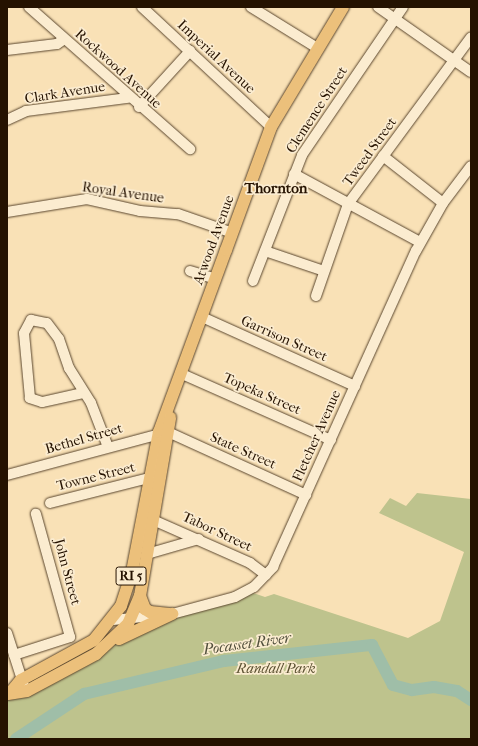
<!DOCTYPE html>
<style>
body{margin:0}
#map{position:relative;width:478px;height:746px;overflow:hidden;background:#f9e1b6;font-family:"IM FELL French Canon",serif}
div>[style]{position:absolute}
.green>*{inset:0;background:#bec38d}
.river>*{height:12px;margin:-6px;padding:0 6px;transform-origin:6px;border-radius:6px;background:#9fbea8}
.roads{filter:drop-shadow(0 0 1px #5a462e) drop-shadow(0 0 1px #5a462e)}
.minor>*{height:10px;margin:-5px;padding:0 5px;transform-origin:5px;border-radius:5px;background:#fbecd0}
.major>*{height:12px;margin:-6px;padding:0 6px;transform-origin:6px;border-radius:6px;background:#ecc07b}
span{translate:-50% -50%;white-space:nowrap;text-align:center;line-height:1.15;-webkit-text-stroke:3.5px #fbecd0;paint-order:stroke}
.shield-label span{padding:1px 3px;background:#fbecd0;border:1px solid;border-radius:3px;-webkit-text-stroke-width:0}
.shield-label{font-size:13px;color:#251200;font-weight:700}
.street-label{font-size:14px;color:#251200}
.park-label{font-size:14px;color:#5b5031;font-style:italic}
.neighbourhood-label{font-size:15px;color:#251200;font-weight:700}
.water-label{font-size:15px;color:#504e3b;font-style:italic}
.frame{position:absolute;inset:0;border:8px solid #251200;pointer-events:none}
</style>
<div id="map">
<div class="green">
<div style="clip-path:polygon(417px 493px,471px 499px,471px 739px,7px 739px,7px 693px,151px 624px,250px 592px,265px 597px,274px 594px,408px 638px,440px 621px,464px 552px,379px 513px,390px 498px,406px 506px)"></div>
</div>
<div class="river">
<div style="left:16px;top:739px;width:82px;rotate:-33.5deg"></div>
<div style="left:84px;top:694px;width:144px;rotate:-13.3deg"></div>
<div style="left:224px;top:661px;width:149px;rotate:-6.2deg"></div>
<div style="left:372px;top:645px;width:45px;rotate:62.3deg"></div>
<div style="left:393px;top:685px;width:20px;rotate:15deg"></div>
<div style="left:412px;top:690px;width:22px;rotate:-8deg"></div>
<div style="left:434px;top:687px;width:23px;rotate:10deg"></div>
<div style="left:457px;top:691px;width:17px;rotate:33deg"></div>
</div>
<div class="roads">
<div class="minor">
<div style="left:29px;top:7px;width:215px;rotate:41.4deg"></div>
<div style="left:142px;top:7px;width:176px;rotate:42.9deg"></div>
<div style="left:251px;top:7px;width:78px;rotate:31.8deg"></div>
<div style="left:378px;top:7px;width:113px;rotate:35deg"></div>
<div style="left:7px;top:50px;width:50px;rotate:-6.8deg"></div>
<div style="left:57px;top:44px;width:7px;rotate:-34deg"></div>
<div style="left:139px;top:107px;width:76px;rotate:-47.7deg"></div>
<div style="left:7px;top:120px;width:21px;rotate:-25deg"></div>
<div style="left:26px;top:111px;width:103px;rotate:-7.3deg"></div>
<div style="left:383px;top:156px;width:76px;rotate:38.1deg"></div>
<div style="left:294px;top:174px;width:143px;rotate:28.4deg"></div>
<div style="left:7px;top:212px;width:81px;rotate:-9.2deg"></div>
<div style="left:87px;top:199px;width:54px;rotate:12.8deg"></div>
<div style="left:140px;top:211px;width:38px;rotate:5deg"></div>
<div style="left:178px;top:214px;width:58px;rotate:19.1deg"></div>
<div style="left:265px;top:251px;width:62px;rotate:18.7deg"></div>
<div style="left:190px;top:271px;width:27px;rotate:17deg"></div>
<div style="left:253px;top:281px;width:135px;rotate:-68.7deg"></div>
<div style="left:302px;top:155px;width:179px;rotate:-55.7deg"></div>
<div style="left:316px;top:296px;width:97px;rotate:-70.8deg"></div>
<div style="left:348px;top:204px;width:207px;rotate:-53.6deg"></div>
<div style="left:202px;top:317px;width:168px;rotate:24.3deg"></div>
<div style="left:182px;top:374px;width:163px;rotate:23.9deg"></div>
<div style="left:83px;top:393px;width:42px;rotate:167.6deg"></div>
<div style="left:42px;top:402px;width:13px;rotate:-162deg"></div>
<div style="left:30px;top:398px;width:65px;rotate:-95.3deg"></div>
<div style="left:24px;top:333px;width:15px;rotate:-62deg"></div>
<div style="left:31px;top:320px;width:16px;rotate:11deg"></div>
<div style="left:47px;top:323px;width:20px;rotate:53deg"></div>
<div style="left:59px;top:339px;width:31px;rotate:71deg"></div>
<div style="left:69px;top:368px;width:41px;rotate:57.8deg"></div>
<div style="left:91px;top:403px;width:47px;rotate:68.9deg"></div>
<div style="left:7px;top:475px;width:167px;rotate:-15deg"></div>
<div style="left:168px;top:432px;width:152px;rotate:24.5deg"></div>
<div style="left:50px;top:503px;width:102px;rotate:-14.2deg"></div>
<div style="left:153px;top:520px;width:106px;rotate:23.9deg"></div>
<div style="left:250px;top:563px;width:20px;rotate:37deg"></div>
<div style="left:147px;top:554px;width:54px;rotate:-16.1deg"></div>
<div style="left:113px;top:620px;width:59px;rotate:-5.8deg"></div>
<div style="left:172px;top:614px;width:65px;rotate:-15.1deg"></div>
<div style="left:235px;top:597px;width:21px;rotate:-28deg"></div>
<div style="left:254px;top:587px;width:28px;rotate:-46deg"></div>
<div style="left:273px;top:567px;width:347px;rotate:-65.7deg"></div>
<div style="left:416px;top:251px;width:55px;rotate:-60.6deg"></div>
<div style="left:443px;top:203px;width:46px;rotate:-52.9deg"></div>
<div style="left:7px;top:633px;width:56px;rotate:72.2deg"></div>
<div style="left:14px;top:655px;width:59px;rotate:-17.8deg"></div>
<div style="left:70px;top:637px;width:128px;rotate:-105.5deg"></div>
</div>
<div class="major">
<div style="left:140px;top:596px;width:14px;rotate:69deg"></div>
<div style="left:145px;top:609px;width:6px;rotate:31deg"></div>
<div style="left:150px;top:612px;width:19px;rotate:6deg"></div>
<div style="left:119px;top:639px;width:59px;rotate:-25.3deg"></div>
<div style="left:10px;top:693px;width:17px;rotate:-50deg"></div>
<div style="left:21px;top:680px;width:83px;rotate:-28.7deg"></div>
<div style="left:94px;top:640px;width:43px;rotate:-51.5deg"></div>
<div style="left:121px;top:606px;width:36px;rotate:-72deg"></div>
<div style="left:132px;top:572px;width:143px;rotate:-79.1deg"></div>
<div style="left:159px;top:432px;width:194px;rotate:-69.8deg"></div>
<div style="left:226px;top:250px;width:131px;rotate:-69.9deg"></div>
<div style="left:271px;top:127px;width:140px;rotate:-59deg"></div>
<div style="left:8px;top:694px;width:19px;rotate:-9deg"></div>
<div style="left:27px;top:691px;width:78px;rotate:-28.2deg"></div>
<div style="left:96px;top:654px;width:44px;rotate:-43.2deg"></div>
<div style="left:128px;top:624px;width:30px;rotate:-67deg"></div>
<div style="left:140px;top:596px;width:181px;rotate:-80.4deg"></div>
</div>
</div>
<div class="shield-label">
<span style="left:131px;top:576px">RI 5</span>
</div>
<div class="street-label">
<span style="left:216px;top:57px;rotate:43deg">Imperial Avenue</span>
<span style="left:118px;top:69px;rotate:42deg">Rockwood Avenue</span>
<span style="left:65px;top:93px;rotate:-9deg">Clark Avenue</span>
<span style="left:317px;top:110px;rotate:-57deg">Clemence Street</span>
<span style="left:370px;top:152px;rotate:-54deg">Tweed Street</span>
<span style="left:123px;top:193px;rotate:8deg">Royal Avenue</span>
<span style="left:214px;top:240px;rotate:-70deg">Atwood Avenue</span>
<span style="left:284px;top:339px;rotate:24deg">Garrison Street</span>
<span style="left:262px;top:394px;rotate:24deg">Topeka Street</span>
<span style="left:317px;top:436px;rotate:-66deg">Fletcher Avenue</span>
<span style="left:84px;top:439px;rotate:-16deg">Bethel Street</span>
<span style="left:243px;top:451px;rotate:24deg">State Street</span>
<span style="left:96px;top:477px;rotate:-14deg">Towne Street</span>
<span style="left:217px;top:532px;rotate:25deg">Tabor Street</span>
<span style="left:67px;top:572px;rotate:75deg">John Street</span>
</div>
<div class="park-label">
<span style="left:276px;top:669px">Randall Park</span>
</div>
<div class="neighbourhood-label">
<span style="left:276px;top:189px">Thornton</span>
</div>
<div class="water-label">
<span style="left:247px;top:644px;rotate:-8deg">Pocasset River</span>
</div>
<div class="frame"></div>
</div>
